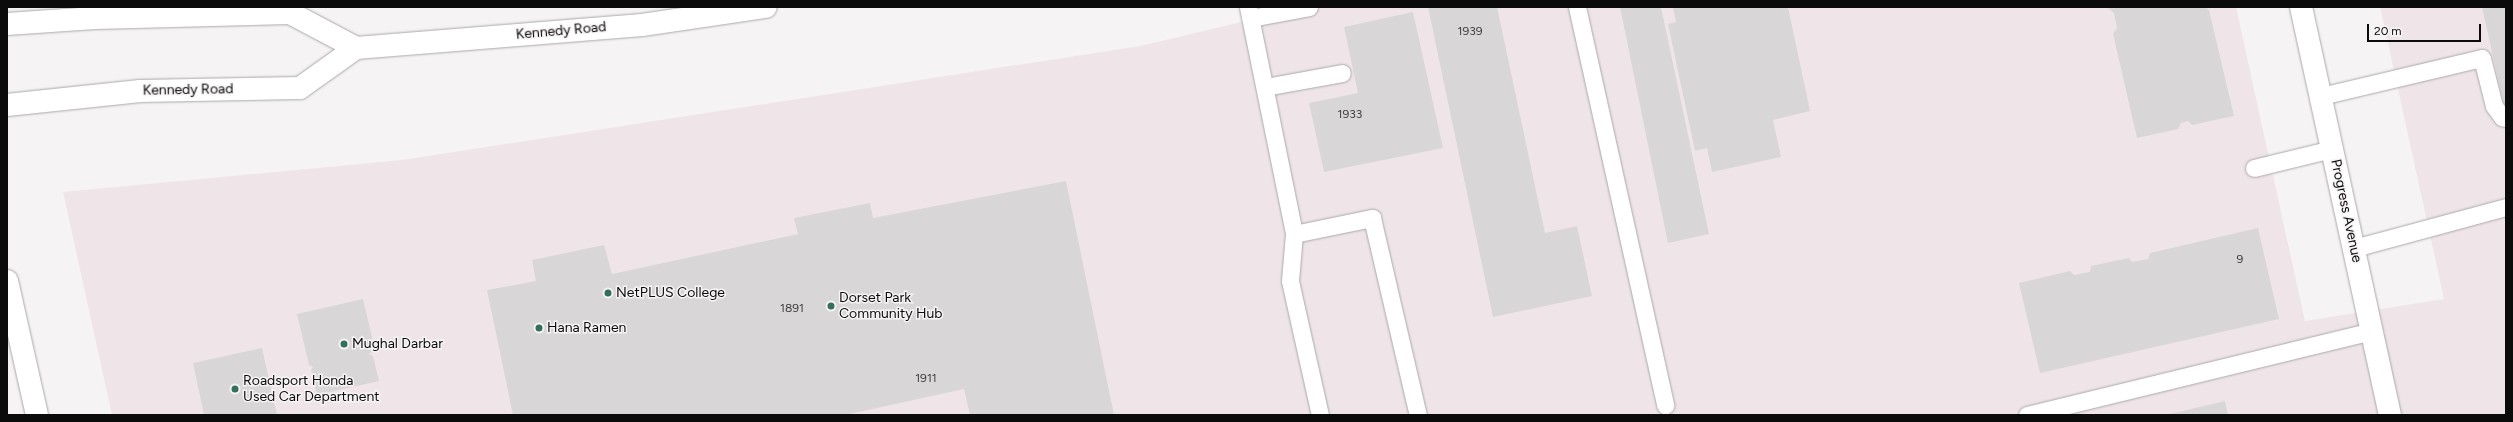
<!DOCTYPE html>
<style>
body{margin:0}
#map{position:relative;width:2513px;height:422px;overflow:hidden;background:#f6f3f5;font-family:Figtree,sans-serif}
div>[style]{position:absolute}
.built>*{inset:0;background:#efe5e9}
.building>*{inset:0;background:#d9d6d7}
.roads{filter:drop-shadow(0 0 1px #aba8aa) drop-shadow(0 0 1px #aba8aa)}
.service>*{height:17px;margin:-8.5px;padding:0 8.5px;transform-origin:8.5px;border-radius:8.5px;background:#fff}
.secondary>*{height:22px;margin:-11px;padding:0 11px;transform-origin:11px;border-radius:11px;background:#fff}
.dots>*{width:11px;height:11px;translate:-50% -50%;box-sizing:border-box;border:2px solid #f6f3f5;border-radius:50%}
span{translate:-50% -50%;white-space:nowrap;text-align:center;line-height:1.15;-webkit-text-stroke:3px #f6f3f5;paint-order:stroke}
.number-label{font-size:12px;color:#3f3e3f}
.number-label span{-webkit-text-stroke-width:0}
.street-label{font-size:14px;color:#0c0b0c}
.poi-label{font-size:14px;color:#0c0b0c}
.left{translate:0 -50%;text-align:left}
.frame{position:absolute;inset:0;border:8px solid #0c0b0c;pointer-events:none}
.scale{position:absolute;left:2367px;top:24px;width:114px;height:18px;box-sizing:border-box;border:2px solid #0c0b0c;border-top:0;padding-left:5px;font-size:12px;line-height:14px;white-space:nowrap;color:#0c0b0c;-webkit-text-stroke:3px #f6f3f5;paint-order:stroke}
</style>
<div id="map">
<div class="built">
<div style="clip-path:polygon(1305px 7px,2236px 7px,2305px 321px,2444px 299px,2380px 7px,2506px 7px,2506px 415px,112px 415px,63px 192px,402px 160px,1140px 46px)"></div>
</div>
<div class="building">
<div style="clip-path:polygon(1428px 7px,1497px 7px,1545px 233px,1577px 226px,1592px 296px,1493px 317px)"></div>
<div style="clip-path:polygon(1620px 7px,1661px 7px,1709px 234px,1668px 243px)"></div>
<div style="clip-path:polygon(1673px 7px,1788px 7px,1810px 111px,1773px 120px,1781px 157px,1712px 172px,1707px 148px,1695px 151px,1668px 24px,1676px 22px)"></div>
<div style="clip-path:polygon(2107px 7px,2205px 7px,2209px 10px,2234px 116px,2192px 125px,2188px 121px,2181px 123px,2178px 129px,2137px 138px,2113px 34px,2117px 28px,2114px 13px)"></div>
<div style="clip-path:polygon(2482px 7px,2506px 7px,2506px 105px,2504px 105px)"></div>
<div style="clip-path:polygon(1413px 12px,1443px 148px,1324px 172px,1309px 103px,1358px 93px,1344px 27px)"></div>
<div style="clip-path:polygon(1066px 181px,1114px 415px,970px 415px,964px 389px,845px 415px,513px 415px,487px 290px,536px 281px,532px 260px,604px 245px,612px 274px,798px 234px,794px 218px,870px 203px,873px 218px)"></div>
<div style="clip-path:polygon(2258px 228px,2279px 319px,2040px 373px,2019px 283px,2070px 271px,2074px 275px,2090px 272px,2091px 266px,2129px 258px,2132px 262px,2148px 259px,2150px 253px)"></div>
<div style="clip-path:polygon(363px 299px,375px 350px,369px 354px,373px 356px,379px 381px,317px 395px,311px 370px,313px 367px,309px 365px,297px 314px)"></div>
<div style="clip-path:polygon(262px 348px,277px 415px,204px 415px,193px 363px)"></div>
<div style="clip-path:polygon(2225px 401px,2228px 415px,2170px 415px,2170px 414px)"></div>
</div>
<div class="roads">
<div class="service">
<div style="left:1248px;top:7px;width:232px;rotate:78.5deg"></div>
<div style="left:1294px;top:234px;width:80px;rotate:-11.6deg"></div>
<div style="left:1372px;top:218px;width:202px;rotate:76.9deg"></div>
<div style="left:1577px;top:7px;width:408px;rotate:77.5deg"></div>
<div style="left:1251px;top:18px;width:59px;rotate:-10.7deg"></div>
<div style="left:1265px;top:87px;width:78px;rotate:-10.3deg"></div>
<div style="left:2321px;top:96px;width:165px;rotate:-13.3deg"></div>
<div style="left:2482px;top:58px;width:49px;rotate:76deg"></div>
<div style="left:2494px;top:106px;width:14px;rotate:54deg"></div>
<div style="left:2502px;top:117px;width:4px;rotate:14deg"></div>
<div style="left:2254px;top:168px;width:80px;rotate:-13.7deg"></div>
<div style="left:1294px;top:234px;width:47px;rotate:94.9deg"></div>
<div style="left:1290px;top:281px;width:137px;rotate:77.4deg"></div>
<div style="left:2354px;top:248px;width:157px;rotate:-15.1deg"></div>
<div style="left:2027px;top:415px;width:354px;rotate:-13.7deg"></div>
</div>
<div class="secondary">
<div style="left:2301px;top:7px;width:418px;rotate:77.7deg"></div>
<div style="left:7px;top:24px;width:88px;rotate:-3.9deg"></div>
<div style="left:95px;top:18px;width:195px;rotate:-1.5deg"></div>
<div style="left:290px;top:13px;width:75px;rotate:27.9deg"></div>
<div style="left:7px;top:105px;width:134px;rotate:-6deg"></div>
<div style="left:140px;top:91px;width:160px;rotate:-1.1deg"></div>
<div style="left:300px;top:88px;width:69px;rotate:-35.5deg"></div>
<div style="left:356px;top:48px;width:287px;rotate:-4.6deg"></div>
<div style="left:642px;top:25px;width:125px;rotate:-8.3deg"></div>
<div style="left:7px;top:281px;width:137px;rotate:77.4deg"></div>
</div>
</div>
<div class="dots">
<div style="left:608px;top:293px;background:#336f59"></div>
<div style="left:831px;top:306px;background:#336f59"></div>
<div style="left:539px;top:328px;background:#336f59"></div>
<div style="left:344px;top:344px;background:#336f59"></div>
<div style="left:235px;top:389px;background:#336f59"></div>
</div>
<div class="number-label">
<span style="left:1470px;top:32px">1939</span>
<span style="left:1350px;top:115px">1933</span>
<span style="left:2240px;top:260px">9</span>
<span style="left:792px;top:309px">1891</span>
<span style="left:926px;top:379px">1911</span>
</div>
<div class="street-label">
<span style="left:561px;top:31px;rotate:-5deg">Kennedy Road</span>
<span style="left:188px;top:90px;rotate:-1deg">Kennedy Road</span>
<span style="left:2346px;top:211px;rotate:78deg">Progress Avenue</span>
</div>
<div class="poi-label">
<span class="left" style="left:616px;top:293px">NetPLUS College</span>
<span class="left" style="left:839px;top:306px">Dorset Park<br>Community Hub</span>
<span class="left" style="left:547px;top:328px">Hana Ramen</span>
<span class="left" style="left:352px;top:344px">Mughal Darbar</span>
<span class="left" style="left:243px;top:389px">Roadsport Honda<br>Used Car Department</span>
</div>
<div class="frame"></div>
<div class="scale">20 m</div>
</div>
